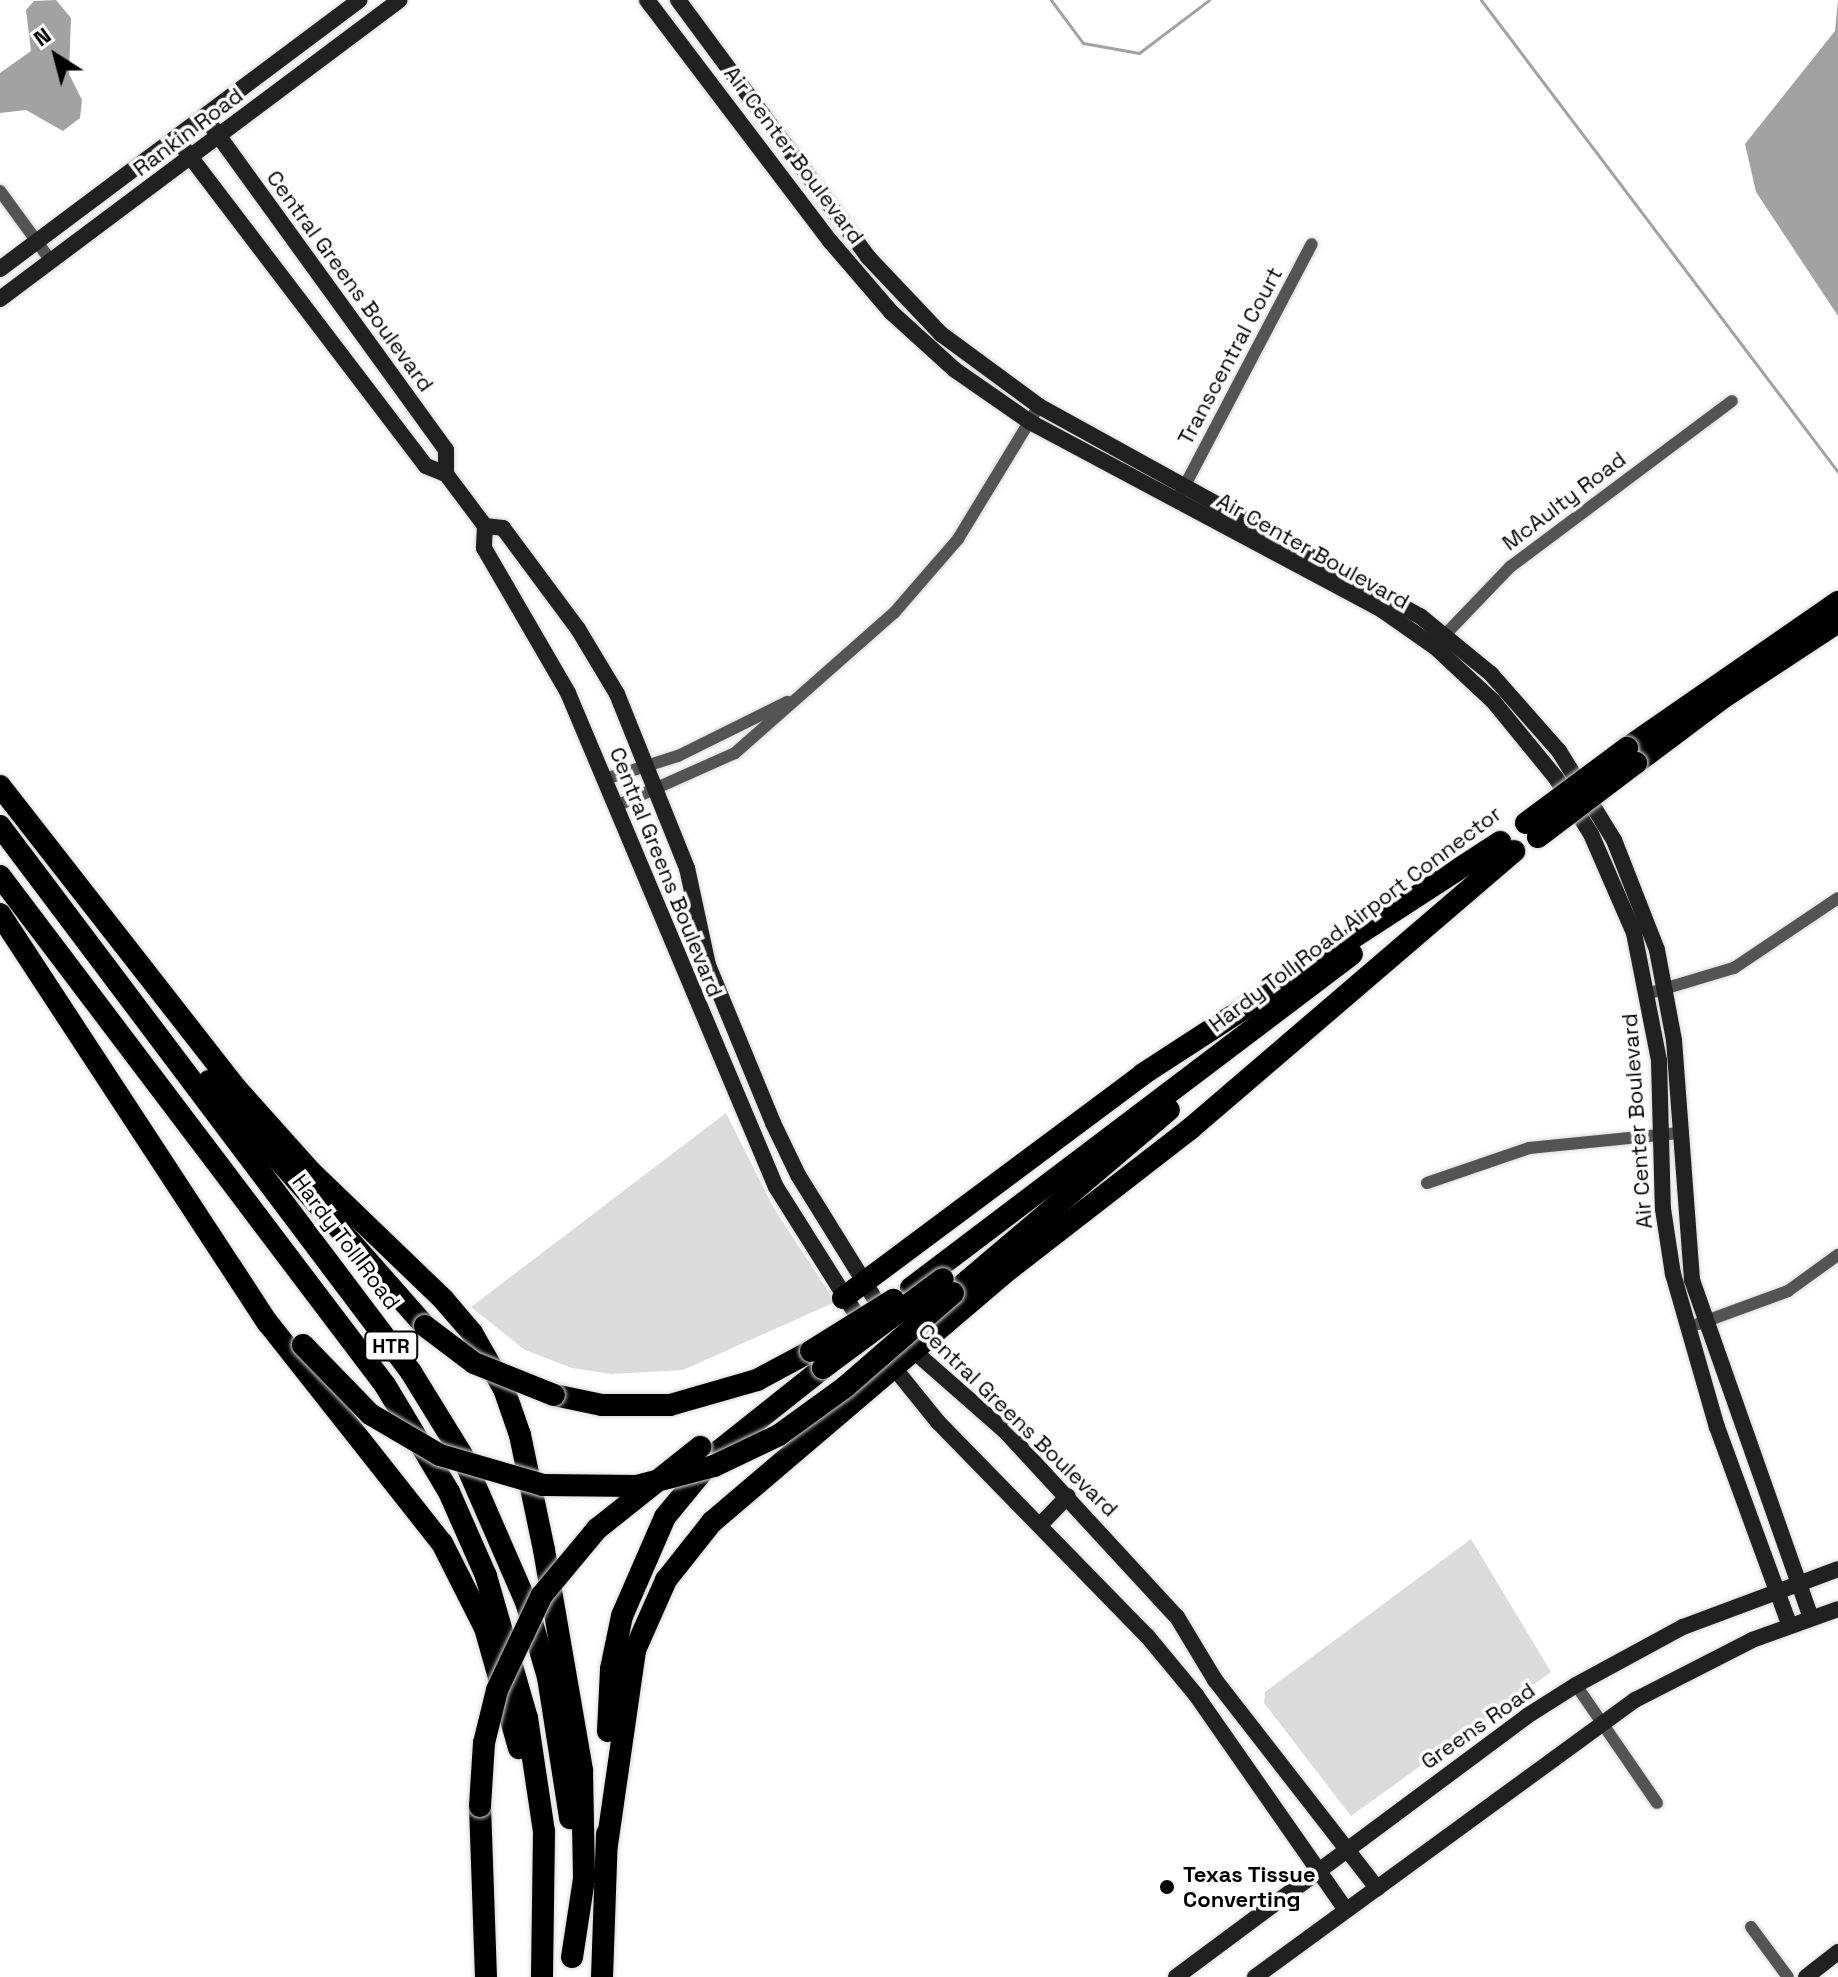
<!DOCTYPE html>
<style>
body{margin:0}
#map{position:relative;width:1838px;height:1977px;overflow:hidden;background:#fff;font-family:"Space Grotesk",sans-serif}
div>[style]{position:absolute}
.green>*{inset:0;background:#dbdbdb}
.water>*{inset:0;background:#a2a2a2}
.stream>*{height:3px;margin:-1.5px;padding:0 1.5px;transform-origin:1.5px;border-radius:1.5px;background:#a2a2a2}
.roads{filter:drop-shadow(0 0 2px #dbdbdb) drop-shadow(0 0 2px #dbdbdb)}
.street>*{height:12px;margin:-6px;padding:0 6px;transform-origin:6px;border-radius:6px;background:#545454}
.secondary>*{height:16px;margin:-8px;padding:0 8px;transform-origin:8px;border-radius:8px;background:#212121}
.highway>*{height:22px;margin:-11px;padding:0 11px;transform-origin:11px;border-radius:11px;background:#000}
.bridges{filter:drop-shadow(0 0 2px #dbdbdb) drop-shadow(0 0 2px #dbdbdb)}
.highway-bridge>*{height:22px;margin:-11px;padding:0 11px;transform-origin:11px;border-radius:11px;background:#000}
.dots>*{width:22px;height:22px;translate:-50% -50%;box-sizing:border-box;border:4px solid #fff;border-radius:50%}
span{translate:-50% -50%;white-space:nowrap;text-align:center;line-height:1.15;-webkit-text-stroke:7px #fff;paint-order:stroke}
.shield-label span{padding:2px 6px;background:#fff;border:2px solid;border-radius:6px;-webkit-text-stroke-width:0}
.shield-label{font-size:20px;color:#000;font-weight:700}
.street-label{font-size:22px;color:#000}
.poi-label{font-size:22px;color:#000;font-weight:700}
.left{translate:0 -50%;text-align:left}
.north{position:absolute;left:16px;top:16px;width:80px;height:80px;-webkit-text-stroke:6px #fff;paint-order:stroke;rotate:324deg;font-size:22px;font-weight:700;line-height:32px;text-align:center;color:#000}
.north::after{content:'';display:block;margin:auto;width:28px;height:36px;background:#000;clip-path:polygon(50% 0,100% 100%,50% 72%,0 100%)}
</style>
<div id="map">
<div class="green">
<div style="clip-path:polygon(726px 1113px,773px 1207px,835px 1302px,683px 1370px,611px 1374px,572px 1368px,525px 1350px,471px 1307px)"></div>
<div style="clip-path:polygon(1471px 1539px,1551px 1672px,1351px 1816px,1264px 1703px,1265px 1692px)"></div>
</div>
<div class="water">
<div style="clip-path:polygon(56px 0,71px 18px,69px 74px,82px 100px,80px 118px,63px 131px,26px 110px,0 113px,0 73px,31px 51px,26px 10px,34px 1px)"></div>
<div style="clip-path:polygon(1838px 0,1838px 316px,1756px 192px,1745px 144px,1835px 31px)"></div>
</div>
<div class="stream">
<div style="left:1051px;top:0;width:54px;rotate:53.3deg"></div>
<div style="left:1083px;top:43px;width:57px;rotate:10.1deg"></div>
<div style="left:1139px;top:53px;width:88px;rotate:-37.1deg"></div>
<div style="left:1481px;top:0;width:592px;rotate:52.9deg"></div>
</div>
<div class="roads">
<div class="street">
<div style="left:0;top:191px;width:87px;rotate:53.9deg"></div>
<div style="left:1181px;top:493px;width:281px;rotate:-62.3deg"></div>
<div style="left:1439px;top:641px;width:103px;rotate:-46.2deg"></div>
<div style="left:1510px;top:567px;width:277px;rotate:-36.8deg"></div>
<div style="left:605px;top:779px;width:77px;rotate:-17.5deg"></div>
<div style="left:678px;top:756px;width:122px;rotate:-26.4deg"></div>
<div style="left:616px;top:806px;width:130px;rotate:-24deg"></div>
<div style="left:735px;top:753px;width:212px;rotate:-41.4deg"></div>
<div style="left:894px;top:613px;width:98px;rotate:-49.1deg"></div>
<div style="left:958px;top:539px;width:156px;rotate:-58.7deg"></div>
<div style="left:1650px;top:993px;width:88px;rotate:-16.6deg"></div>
<div style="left:1734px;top:968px;width:125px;rotate:-33.9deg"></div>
<div style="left:1427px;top:1183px;width:108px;rotate:-18.9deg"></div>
<div style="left:1529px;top:1148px;width:151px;rotate:-5.7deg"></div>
<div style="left:1698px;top:1324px;width:96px;rotate:-20.1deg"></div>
<div style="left:1788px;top:1291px;width:62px;rotate:-35.8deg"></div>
<div style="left:1576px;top:1685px;width:143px;rotate:55.5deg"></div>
<div style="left:1751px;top:1927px;width:62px;rotate:53.5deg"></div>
</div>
<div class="secondary">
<div style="left:647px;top:0;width:303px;rotate:52.8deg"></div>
<div style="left:830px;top:241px;width:94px;rotate:49.3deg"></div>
<div style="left:891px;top:312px;width:86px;rotate:42.2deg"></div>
<div style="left:955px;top:370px;width:91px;rotate:34.7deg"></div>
<div style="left:1030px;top:422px;width:395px;rotate:28.1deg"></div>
<div style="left:1379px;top:608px;width:68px;rotate:34.9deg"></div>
<div style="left:1435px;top:647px;width:79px;rotate:43deg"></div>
<div style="left:1493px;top:701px;width:99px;rotate:50.7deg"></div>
<div style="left:1556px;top:778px;width:66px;rotate:58deg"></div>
<div style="left:1591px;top:834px;width:108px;rotate:66.5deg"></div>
<div style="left:1634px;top:933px;width:130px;rotate:78.9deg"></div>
<div style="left:1659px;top:1061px;width:148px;rotate:88.5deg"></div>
<div style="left:1663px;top:1209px;width:66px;rotate:81.3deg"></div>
<div style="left:1673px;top:1274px;width:159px;rotate:74deg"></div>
<div style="left:1717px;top:1427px;width:210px;rotate:69.9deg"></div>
<div style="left:678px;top:0;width:320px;rotate:53.5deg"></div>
<div style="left:868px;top:257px;width:106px;rotate:46.5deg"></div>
<div style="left:941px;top:334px;width:122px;rotate:36.3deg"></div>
<div style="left:1039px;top:406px;width:435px;rotate:28.9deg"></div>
<div style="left:1420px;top:616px;width:92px;rotate:39.2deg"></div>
<div style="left:1491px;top:674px;width:103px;rotate:48.6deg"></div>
<div style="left:1559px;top:751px;width:105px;rotate:58.3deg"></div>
<div style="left:1614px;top:840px;width:118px;rotate:68.6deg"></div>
<div style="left:1657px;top:950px;width:92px;rotate:79.3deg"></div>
<div style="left:1674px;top:1040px;width:241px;rotate:85.7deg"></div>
<div style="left:1692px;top:1280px;width:357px;rotate:70.6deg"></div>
<div style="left:205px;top:117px;width:411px;rotate:54.1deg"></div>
<div style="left:446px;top:450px;width:24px;rotate:90deg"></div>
<div style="left:176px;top:138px;width:412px;rotate:52.7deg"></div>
<div style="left:426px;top:466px;width:22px;rotate:22deg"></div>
<div style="left:446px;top:474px;width:65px;rotate:53.1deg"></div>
<div style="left:485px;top:526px;width:22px;rotate:93deg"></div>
<div style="left:484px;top:548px;width:168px;rotate:59.9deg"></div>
<div style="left:568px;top:693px;width:536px;rotate:67.17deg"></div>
<div style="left:776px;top:1187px;width:165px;rotate:57.8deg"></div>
<div style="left:0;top:269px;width:449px;rotate:-36.8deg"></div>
<div style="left:0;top:299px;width:499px;rotate:-36.8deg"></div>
<div style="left:485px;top:526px;width:18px;rotate:6deg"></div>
<div style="left:503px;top:528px;width:126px;rotate:53.4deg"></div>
<div style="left:578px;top:629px;width:76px;rotate:59deg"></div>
<div style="left:617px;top:694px;width:188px;rotate:68.1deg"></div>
<div style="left:687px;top:868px;width:99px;rotate:77.8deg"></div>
<div style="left:708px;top:965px;width:171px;rotate:67.6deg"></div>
<div style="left:773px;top:1123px;width:58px;rotate:64.3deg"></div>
<div style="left:798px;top:1175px;width:167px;rotate:58.2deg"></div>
<div style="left:907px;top:1345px;width:133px;rotate:41.3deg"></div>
<div style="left:1007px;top:1433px;width:251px;rotate:47.3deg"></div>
<div style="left:1177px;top:1617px;width:74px;rotate:58.9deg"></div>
<div style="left:1215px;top:1680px;width:264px;rotate:52.1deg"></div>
<div style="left:887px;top:1359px;width:81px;rotate:51deg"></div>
<div style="left:938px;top:1422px;width:301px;rotate:45.7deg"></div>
<div style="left:1148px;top:1637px;width:75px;rotate:50.4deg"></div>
<div style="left:1196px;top:1695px;width:262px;rotate:55.1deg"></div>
<div style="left:1040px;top:1525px;width:40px;rotate:-46deg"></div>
<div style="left:1176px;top:1977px;width:437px;rotate:-36.6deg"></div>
<div style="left:1527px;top:1716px;width:58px;rotate:-32.3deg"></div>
<div style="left:1576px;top:1685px;width:122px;rotate:-28.5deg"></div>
<div style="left:1683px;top:1627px;width:165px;rotate:-20.5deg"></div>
<div style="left:1255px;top:1977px;width:470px;rotate:-36.1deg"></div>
<div style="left:1635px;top:1700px;width:131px;rotate:-27.1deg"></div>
<div style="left:1752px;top:1640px;width:91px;rotate:-19.8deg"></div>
<div style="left:1806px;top:1977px;width:41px;rotate:-38deg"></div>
</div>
<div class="highway">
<div style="left:1627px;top:748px;width:257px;rotate:-34.7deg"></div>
<div style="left:1636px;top:763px;width:110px;rotate:-36.9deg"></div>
<div style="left:1724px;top:697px;width:136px;rotate:-33.3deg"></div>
<div style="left:0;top:786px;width:382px;rotate:52deg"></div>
<div style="left:235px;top:1087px;width:113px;rotate:48.2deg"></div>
<div style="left:310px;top:1171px;width:185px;rotate:43.9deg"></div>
<div style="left:443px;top:1299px;width:45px;rotate:49.5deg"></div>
<div style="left:472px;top:1333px;width:64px;rotate:60.3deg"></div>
<div style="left:504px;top:1389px;width:49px;rotate:70.8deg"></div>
<div style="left:520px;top:1435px;width:117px;rotate:78.2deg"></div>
<div style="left:544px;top:1550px;width:224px;rotate:80.2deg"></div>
<div style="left:582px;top:1771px;width:108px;rotate:88.9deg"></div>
<div style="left:584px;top:1879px;width:79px;rotate:98.7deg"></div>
<div style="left:0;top:826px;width:683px;rotate:53.03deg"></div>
<div style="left:411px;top:1372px;width:97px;rotate:58.4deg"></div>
<div style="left:462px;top:1455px;width:160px;rotate:66.5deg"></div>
<div style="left:526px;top:1602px;width:78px;rotate:73.7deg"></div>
<div style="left:548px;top:1677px;width:143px;rotate:81.1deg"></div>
<div style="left:0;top:876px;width:638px;rotate:52.9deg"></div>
<div style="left:385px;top:1385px;width:125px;rotate:59.1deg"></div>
<div style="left:449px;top:1492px;width:92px;rotate:66.2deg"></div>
<div style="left:486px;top:1576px;width:148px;rotate:73.9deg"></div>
<div style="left:527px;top:1718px;width:115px;rotate:81.5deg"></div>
<div style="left:544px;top:1832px;width:145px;rotate:90.8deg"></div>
<div style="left:0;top:914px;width:489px;rotate:56.8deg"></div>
<div style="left:268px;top:1323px;width:280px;rotate:51.7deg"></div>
<div style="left:442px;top:1543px;width:95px;rotate:63.2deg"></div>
<div style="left:485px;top:1628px;width:125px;rotate:74.2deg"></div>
<div style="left:209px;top:1081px;width:327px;rotate:48.6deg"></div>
<div style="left:911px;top:1288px;width:553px;rotate:-37.14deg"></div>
<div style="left:953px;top:1293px;width:283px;rotate:-40.3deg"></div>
<div style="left:843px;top:1298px;width:374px;rotate:-36.7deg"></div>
<div style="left:1143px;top:1074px;width:426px;rotate:-33deg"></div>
<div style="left:554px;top:1395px;width:49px;rotate:11.8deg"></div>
<div style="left:602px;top:1405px;width:68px"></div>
<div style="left:670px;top:1405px;width:91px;rotate:-16deg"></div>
<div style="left:757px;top:1380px;width:61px;rotate:-28.2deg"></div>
<div style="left:608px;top:1731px;width:62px;rotate:-87.2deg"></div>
<div style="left:611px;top:1669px;width:54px;rotate:-78.3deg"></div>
<div style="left:622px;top:1616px;width:108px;rotate:-66.5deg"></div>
<div style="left:665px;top:1517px;width:87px;rotate:-50.6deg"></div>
<div style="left:720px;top:1450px;width:132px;rotate:-38.5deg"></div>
<div style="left:480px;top:1806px;width:171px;rotate:88deg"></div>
<div style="left:607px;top:1845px;width:197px;rotate:-81.8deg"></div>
<div style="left:635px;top:1650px;width:77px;rotate:-66.1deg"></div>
<div style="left:666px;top:1580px;width:74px;rotate:-51.6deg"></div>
<div style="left:712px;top:1522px;width:382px;rotate:-40.4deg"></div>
<div style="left:1003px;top:1274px;width:237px;rotate:-37.8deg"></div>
<div style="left:1190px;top:1129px;width:427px;rotate:-40.6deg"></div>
<div style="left:602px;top:1977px;width:143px;rotate:-88deg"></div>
</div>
</div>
<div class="bridges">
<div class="highway-bridge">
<div style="left:1526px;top:823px;width:126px;rotate:-36.6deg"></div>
<div style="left:1538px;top:837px;width:123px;rotate:-37.1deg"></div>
<div style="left:425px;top:1326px;width:61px;rotate:37.1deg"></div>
<div style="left:474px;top:1363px;width:86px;rotate:21.8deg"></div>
<div style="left:303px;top:1345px;width:96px;rotate:45.8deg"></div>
<div style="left:370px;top:1414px;width:81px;rotate:30.4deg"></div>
<div style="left:440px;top:1455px;width:107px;rotate:16.2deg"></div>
<div style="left:543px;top:1485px;width:94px;rotate:0.6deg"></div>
<div style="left:637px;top:1486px;width:80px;rotate:-14.6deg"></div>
<div style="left:714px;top:1466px;width:72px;rotate:-25.5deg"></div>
<div style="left:779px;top:1435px;width:82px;rotate:-36deg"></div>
<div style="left:845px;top:1387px;width:143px;rotate:-41deg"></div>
<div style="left:811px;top:1351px;width:97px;rotate:-31.9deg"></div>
<div style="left:823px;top:1368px;width:149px;rotate:-36.6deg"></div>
<div style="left:480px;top:1806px;width:63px;rotate:-86.4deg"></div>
<div style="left:484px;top:1743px;width:55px;rotate:-76.2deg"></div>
<div style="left:497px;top:1690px;width:105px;rotate:-64.7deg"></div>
<div style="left:542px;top:1595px;width:86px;rotate:-50.2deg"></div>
<div style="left:597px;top:1529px;width:132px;rotate:-38.5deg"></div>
</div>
</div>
<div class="dots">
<div style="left:1167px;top:1887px;background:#000"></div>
</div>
<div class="shield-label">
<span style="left:391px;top:1346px">HTR</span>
</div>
<div class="street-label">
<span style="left:188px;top:132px;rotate:-37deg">Rankin Road</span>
<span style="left:794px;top:155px;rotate:53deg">Air Center Boulevard</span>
<span style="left:350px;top:281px;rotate:54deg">Central Greens Boulevard</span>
<span style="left:1230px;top:356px;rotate:-62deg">Transcentral Court</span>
<span style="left:1564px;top:501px;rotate:-37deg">McAulty Road</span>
<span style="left:1313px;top:551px;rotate:29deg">Air Center Boulevard</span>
<span style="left:666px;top:872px;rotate:68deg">Central Greens Boulevard</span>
<span style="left:1355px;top:919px;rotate:-37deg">Hardy Toll Road Airport Connector</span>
<span style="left:1637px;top:1121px;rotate:-94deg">Air Center Boulevard</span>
<span style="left:346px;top:1242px;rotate:53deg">Hardy Toll Road</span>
<span style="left:1018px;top:1420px;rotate:44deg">Central Greens Boulevard</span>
<span style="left:1478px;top:1726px;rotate:-35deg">Greens Road</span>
</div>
<div class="poi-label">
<span class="left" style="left:1183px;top:1887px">Texas Tissue<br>Converting</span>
</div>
<div class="north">N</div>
</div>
